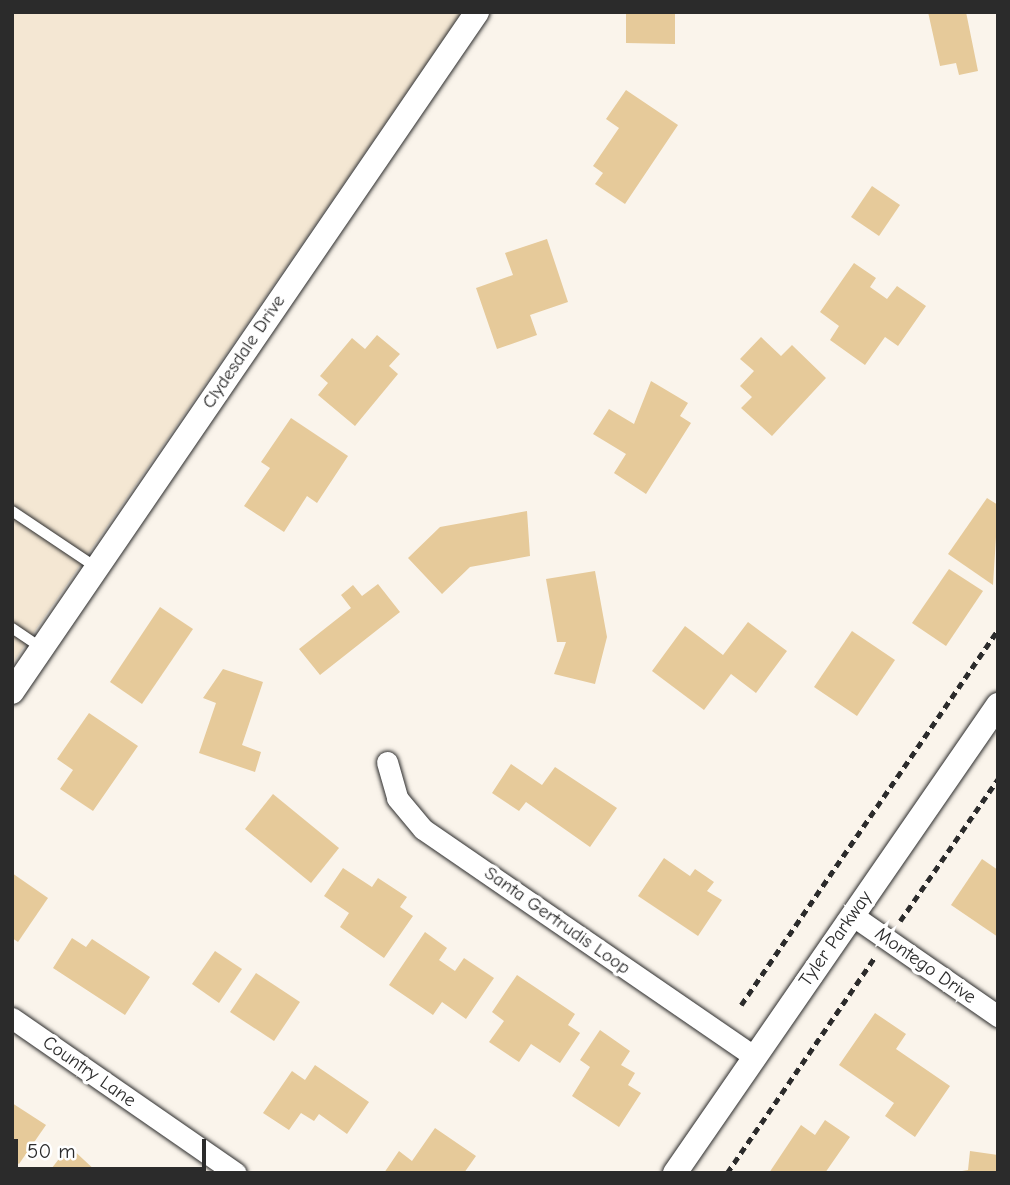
<!DOCTYPE html>
<style>
body{margin:0}
#map{position:relative;width:1010px;height:1185px;overflow:hidden;background:#faf4eb;font-family:"Comic Neue",sans-serif}
div>[style]{position:absolute}
.built>*{inset:0;background:#f4e7d3}
.building>*{inset:0;background:#e6ca9a}
.path>*{height:4.5px;margin-top:-2.25px;transform-origin:0;background:repeating-linear-gradient(90deg,#2b2b2b 0 7px,transparent 0 12px)}
.roads{filter:drop-shadow(0 0 2px #2b2b2b) drop-shadow(0 0 2px #2b2b2b)}
.service>*{height:10px;margin:-5px;padding:0 5px;transform-origin:5px;border-radius:5px;background:#fff}
.minor>*{height:21px;margin:-10.5px;padding:0 10.5px;transform-origin:10.5px;border-radius:10.5px;background:#fff}
.tertiary>*{height:24px;margin:-12px;padding:0 12px;transform-origin:12px;border-radius:12px;background:#fff}
span{translate:-50% -50%;white-space:nowrap;text-align:center;line-height:1.15;-webkit-text-stroke:7px #fff;paint-order:stroke}
.street-label{font-size:19px;color:#2b2b2b}
.frame{position:absolute;inset:0;border:14px solid #2b2b2b;pointer-events:none}
.scale{position:absolute;left:14px;top:1139px;width:192px;height:32px;box-sizing:border-box;border:4px solid #2b2b2b;border-top:0;padding-left:9px;font-size:21px;line-height:24px;white-space:nowrap;color:#2b2b2b;-webkit-text-stroke:5px #fff;paint-order:stroke}
</style>
<div id="map">
<div class="built">
<div style="clip-path:polygon(12px 12px,462px 12px,12px 664px)"></div>
</div>
<div class="building">
<div style="clip-path:polygon(626px 12px,675px 12px,675px 44px,626px 43px)"></div>
<div style="clip-path:polygon(928px 12px,966px 12px,978px 71px,959px 75px,956px 63px,940px 66px)"></div>
<div style="clip-path:polygon(626px 90px,678px 125px,625px 204px,595px 184px,603px 173px,593px 166px,619px 128px,606px 119px)"></div>
<div style="clip-path:polygon(872px 186px,900px 205px,879px 236px,851px 217px)"></div>
<div style="clip-path:polygon(547px 239px,568px 302px,530px 315px,537px 335px,497px 349px,476px 288px,513px 275px,505px 253px)"></div>
<div style="clip-path:polygon(854px 263px,876px 278px,870px 287px,887px 299px,897px 286px,926px 306px,898px 346px,885px 337px,865px 365px,830px 340px,839px 326px,820px 312px)"></div>
<div style="clip-path:polygon(377px 335px,400px 354px,389px 366px,398px 374px,355px 426px,318px 395px,328px 383px,320px 376px,352px 338px,365px 349px)"></div>
<div style="clip-path:polygon(761px 337px,781px 356px,792px 345px,826px 378px,772px 436px,741px 408px,752px 397px,740px 386px,754px 371px,740px 359px)"></div>
<div style="clip-path:polygon(651px 381px,688px 403px,680px 416px,691px 423px,646px 494px,614px 473px,626px 454px,593px 434px,609px 409px,634px 424px)"></div>
<div style="clip-path:polygon(291px 418px,348px 456px,317px 503px,307px 496px,284px 532px,244px 506px,270px 468px,261px 462px)"></div>
<div style="clip-path:polygon(987px 498px,998px 505px,993px 585px,948px 554px)"></div>
<div style="clip-path:polygon(527px 511px,530px 556px,470px 567px,442px 594px,408px 558px,440px 527px)"></div>
<div style="clip-path:polygon(949px 569px,983px 591px,946px 646px,912px 623px)"></div>
<div style="clip-path:polygon(595px 571px,607px 637px,595px 684px,554px 674px,566px 642px,557px 642px,546px 579px)"></div>
<div style="clip-path:polygon(378px 584px,400px 612px,320px 675px,299px 649px,351px 608px,341px 595px,353px 585px,362px 596px)"></div>
<div style="clip-path:polygon(160px 607px,193px 629px,142px 704px,110px 682px)"></div>
<div style="clip-path:polygon(748px 622px,787px 651px,756px 693px,731px 674px,704px 710px,652px 671px,685px 626px,723px 655px)"></div>
<div style="clip-path:polygon(852px 631px,895px 660px,857px 716px,814px 687px)"></div>
<div style="clip-path:polygon(223px 669px,263px 682px,242px 745px,261px 752px,255px 772px,199px 753px,216px 703px,203px 698px)"></div>
<div style="clip-path:polygon(89px 713px,138px 746px,93px 811px,60px 789px,73px 770px,57px 759px)"></div>
<div style="clip-path:polygon(511px 764px,542px 785px,555px 767px,617px 808px,590px 847px,526px 802px,519px 811px,492px 793px)"></div>
<div style="clip-path:polygon(273px 794px,339px 848px,311px 883px,245px 829px)"></div>
<div style="clip-path:polygon(664px 858px,690px 876px,695px 869px,714px 882px,707px 891px,722px 900px,698px 936px,638px 896px)"></div>
<div style="clip-path:polygon(982px 859px,998px 870px,998px 937px,951px 905px)"></div>
<div style="clip-path:polygon(343px 868px,372px 887px,378px 878px,407px 897px,400px 907px,413px 916px,384px 958px,340px 927px,349px 913px,324px 896px)"></div>
<div style="clip-path:polygon(12px 873px,48px 898px,18px 942px,12px 938px)"></div>
<div style="clip-path:polygon(425px 932px,447px 948px,439px 960px,455px 971px,464px 958px,494px 978px,466px 1019px,442px 1002px,433px 1015px,389px 985px)"></div>
<div style="clip-path:polygon(72px 938px,86px 947px,92px 939px,150px 977px,125px 1015px,53px 968px)"></div>
<div style="clip-path:polygon(215px 951px,242px 969px,219px 1003px,192px 984px)"></div>
<div style="clip-path:polygon(256px 973px,300px 1002px,274px 1041px,230px 1012px)"></div>
<div style="clip-path:polygon(517px 975px,575px 1014px,568px 1025px,580px 1033px,560px 1063px,531px 1044px,519px 1062px,489px 1042px,504px 1021px,492px 1012px)"></div>
<div style="clip-path:polygon(875px 1013px,906px 1034px,896px 1049px,950px 1086px,915px 1137px,885px 1116px,894px 1103px,839px 1065px)"></div>
<div style="clip-path:polygon(600px 1030px,630px 1051px,621px 1065px,635px 1073px,628px 1085px,641px 1093px,619px 1127px,572px 1096px,590px 1067px,580px 1060px)"></div>
<div style="clip-path:polygon(315px 1065px,369px 1102px,347px 1134px,319px 1114px,314px 1121px,301px 1113px,289px 1130px,263px 1113px,292px 1071px,305px 1080px)"></div>
<div style="clip-path:polygon(12px 1103px,46px 1125px,19px 1164px,12px 1159px)"></div>
<div style="clip-path:polygon(825px 1120px,850px 1137px,825px 1173px,769px 1173px,801px 1125px,815px 1135px)"></div>
<div style="clip-path:polygon(435px 1128px,476px 1156px,464px 1173px,384px 1173px,399px 1151px,412px 1161px)"></div>
<div style="clip-path:polygon(69px 1146px,98px 1173px,48px 1173px)"></div>
<div style="clip-path:polygon(970px 1151px,998px 1155px,998px 1173px,950px 1173px,968px 1170px)"></div>
</div>
<div class="path">
<div style="left:900px;top:921px;width:173px;rotate:-55.4deg"></div>
<div style="left:741px;top:1005px;width:455px;rotate:-55.6deg"></div>
<div style="left:727px;top:1173px;width:262px;rotate:-55.6deg"></div>
</div>
<div class="roads">
<div class="service">
<div style="left:12px;top:511px;width:102px;rotate:33.8deg"></div>
<div style="left:12px;top:628px;width:36px;rotate:34deg"></div>
</div>
<div class="minor">
<div style="left:387px;top:762px;width:37px;rotate:74deg"></div>
<div style="left:397px;top:798px;width:40px;rotate:50deg"></div>
<div style="left:423px;top:829px;width:403px;rotate:34.5deg"></div>
<div style="left:852px;top:915px;width:178px;rotate:34.7deg"></div>
<div style="left:12px;top:1018px;width:272px;rotate:34.7deg"></div>
</div>
<div class="tertiary">
<div style="left:12px;top:692px;width:824px;rotate:-55.63deg"></div>
<div style="left:675px;top:1173px;width:569px;rotate:-55.39deg"></div>
</div>
</div>
<div class="street-label">
<span style="left:244px;top:352px;rotate:-56deg">Clydesdale Drive</span>
<span style="left:557px;top:921px;rotate:35deg">Santa Gertrudis Loop</span>
<span style="left:836px;top:939px;rotate:-55deg">Tyler Parkway</span>
<span style="left:925px;top:966px;rotate:35deg">Montego Drive</span>
<span style="left:89px;top:1072px;rotate:35deg">Country Lane</span>
</div>
<div class="frame"></div>
<div class="scale">50 m</div>
</div>
